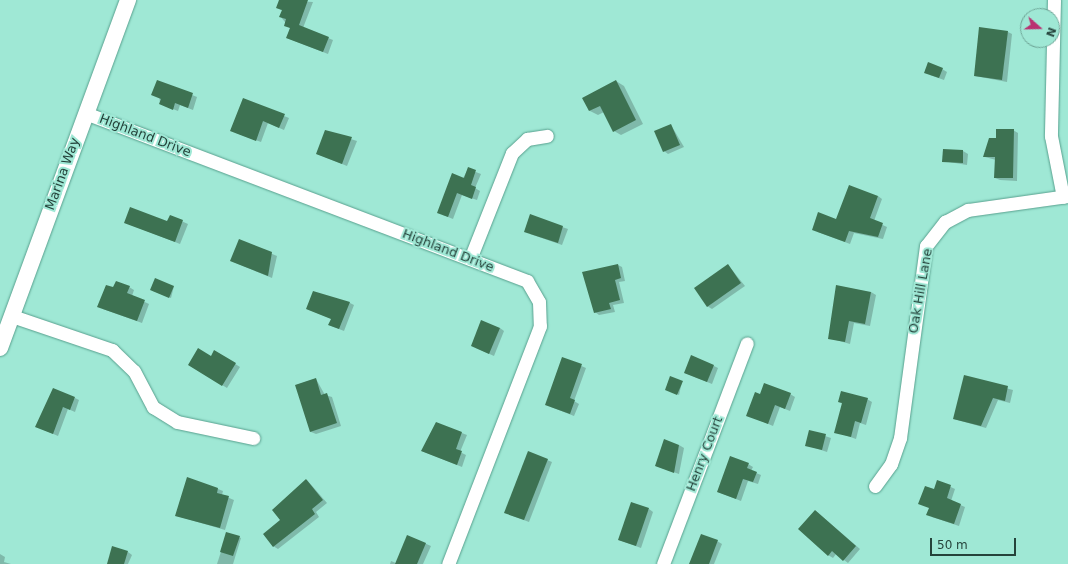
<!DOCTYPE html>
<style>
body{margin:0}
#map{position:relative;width:1068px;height:564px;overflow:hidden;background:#9fe8d5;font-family:"DejaVu Sans",sans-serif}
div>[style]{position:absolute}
.shadow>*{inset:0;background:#0003}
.building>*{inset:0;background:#3d7252}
.roads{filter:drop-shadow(0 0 1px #58a08e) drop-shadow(0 0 1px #58a08e)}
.minor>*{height:13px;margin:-6.5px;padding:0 6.5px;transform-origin:6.5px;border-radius:6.5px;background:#fff}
.tertiary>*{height:16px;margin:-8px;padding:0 8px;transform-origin:8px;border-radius:8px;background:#fff}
span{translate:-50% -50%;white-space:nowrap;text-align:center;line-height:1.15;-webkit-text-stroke:4px #9fe8d5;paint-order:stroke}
.street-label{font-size:13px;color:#25433b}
.north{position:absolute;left:1020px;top:8px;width:40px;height:40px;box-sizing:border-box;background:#9fe8d5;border:1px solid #6ea697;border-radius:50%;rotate:110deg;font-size:11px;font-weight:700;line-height:16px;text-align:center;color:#25433b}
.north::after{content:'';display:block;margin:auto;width:14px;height:18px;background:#b93272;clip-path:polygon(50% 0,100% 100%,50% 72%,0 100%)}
.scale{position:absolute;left:930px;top:538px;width:86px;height:18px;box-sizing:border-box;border:2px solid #25433b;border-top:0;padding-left:5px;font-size:12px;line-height:14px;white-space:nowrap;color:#25433b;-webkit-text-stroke:3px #9fe8d5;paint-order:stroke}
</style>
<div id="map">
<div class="shadow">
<div style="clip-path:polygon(280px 0,313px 2px,303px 28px,333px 40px,328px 54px,287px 38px,290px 28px,280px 16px,283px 11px,277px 8px)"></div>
<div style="clip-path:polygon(1008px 32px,1012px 34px,1007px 82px,975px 76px)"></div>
<div style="clip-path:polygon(942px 69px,947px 72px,944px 80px,930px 75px)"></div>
<div style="clip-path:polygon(158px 81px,197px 97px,193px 110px,180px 105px,178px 111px,160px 104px)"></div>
<div style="clip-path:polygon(616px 81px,624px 86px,643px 124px,621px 135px,614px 131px,604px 112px,598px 115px,590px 111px,584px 98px)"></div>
<div style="clip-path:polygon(243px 99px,289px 118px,284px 130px,268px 123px,261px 142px,236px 133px)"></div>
<div style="clip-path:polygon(671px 125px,684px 147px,668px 154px,664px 151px)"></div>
<div style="clip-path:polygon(1013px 130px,1018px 133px,1017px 181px,1000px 180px,995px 178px,996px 160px,985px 157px,997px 139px)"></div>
<div style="clip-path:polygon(326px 131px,357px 141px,347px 166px,317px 154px)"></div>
<div style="clip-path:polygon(963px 151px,968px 154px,967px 165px,943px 161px)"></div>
<div style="clip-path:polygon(468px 169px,481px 174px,475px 188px,480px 191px,477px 200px,462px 195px,453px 219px,443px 215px)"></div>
<div style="clip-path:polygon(878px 196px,882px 199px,874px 221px,887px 227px,883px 239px,854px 233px,850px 244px,818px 232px)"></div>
<div style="clip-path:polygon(170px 216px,188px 224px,180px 244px,126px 223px,168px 223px)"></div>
<div style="clip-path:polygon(530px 216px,568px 229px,562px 245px,530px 234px)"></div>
<div style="clip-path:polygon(239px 240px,277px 256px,272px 278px,231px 261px)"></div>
<div style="clip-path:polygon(618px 265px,622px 267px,625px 281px,619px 282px,624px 303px,613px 305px,615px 312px,599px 315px,595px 312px)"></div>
<div style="clip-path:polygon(728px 265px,745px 286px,712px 309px,707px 306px)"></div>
<div style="clip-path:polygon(174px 286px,171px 298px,153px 291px)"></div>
<div style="clip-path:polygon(129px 287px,134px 290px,132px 296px,149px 304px,142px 323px,103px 309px,113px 289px)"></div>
<div style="clip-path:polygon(871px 292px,876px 295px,870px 326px,854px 323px,850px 344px,829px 338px)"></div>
<div style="clip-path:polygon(350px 303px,354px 305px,344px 331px,329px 325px,332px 319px,307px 309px)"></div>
<div style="clip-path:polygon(500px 328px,504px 331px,494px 356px,476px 348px)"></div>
<div style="clip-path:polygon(215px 351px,240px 367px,227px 388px,189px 365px,211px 357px)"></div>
<div style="clip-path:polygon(563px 358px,586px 368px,574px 401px,579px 404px,574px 416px,551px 407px)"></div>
<div style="clip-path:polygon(714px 366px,718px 368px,712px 384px,685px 373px)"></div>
<div style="clip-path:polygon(965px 377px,1013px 390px,1010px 403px,998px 400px,986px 428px,954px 419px)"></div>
<div style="clip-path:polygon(316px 379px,325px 395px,332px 397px,341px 426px,316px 434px,311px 432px)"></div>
<div style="clip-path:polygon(682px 382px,679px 395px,668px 390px)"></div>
<div style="clip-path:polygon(790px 394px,795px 397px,790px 411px,780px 407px,773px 426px,747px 415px,761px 395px)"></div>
<div style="clip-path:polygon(75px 398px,79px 400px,75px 412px,68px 409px,58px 436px,37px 427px)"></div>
<div style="clip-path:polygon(867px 399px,872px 402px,866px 425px,860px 423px,856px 439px,836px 432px,843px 404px,839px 402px)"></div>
<div style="clip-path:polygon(436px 423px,467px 435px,460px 452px,466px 455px,462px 467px,422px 451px)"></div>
<div style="clip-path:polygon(810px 431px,831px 438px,827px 452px,806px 445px)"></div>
<div style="clip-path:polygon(679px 445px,684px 448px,679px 474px,656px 466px)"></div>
<div style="clip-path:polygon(547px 460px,552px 462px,529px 522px,510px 515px)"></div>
<div style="clip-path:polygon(748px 464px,753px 467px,751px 471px,761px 475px,758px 484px,748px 481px,741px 501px,718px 492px)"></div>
<div style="clip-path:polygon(188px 478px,218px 489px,223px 491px,222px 495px,234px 500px,225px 530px,177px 516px)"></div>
<div style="clip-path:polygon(307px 480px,327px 503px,316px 512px,319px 517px,278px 549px,273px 546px,281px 521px)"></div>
<div style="clip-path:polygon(938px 481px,955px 489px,951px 501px,965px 507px,959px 526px,932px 517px,930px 508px)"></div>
<div style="clip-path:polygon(649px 509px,653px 512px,641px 548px,619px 540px)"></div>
<div style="clip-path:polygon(816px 511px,860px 549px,848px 563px,836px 554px,833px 558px,828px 555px)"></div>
<div style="clip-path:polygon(227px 533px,241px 538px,233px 564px,217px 564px)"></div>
<div style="clip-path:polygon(408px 536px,431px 546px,423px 564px,390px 564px,391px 561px,396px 563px)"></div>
<div style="clip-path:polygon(717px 541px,722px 544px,714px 564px,691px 564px)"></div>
<div style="clip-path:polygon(128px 552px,132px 555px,128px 564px,108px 564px)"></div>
<div style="clip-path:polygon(0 554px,5px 557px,4px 562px,11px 564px,0 564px)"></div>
</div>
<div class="building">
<div style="clip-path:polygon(279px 0,308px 0,299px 25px,329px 37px,323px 52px,286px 38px,290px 28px,284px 26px,286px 19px,279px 17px,282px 10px,276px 8px)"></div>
<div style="clip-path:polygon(979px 27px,1008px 31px,1002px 80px,974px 76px)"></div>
<div style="clip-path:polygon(928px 62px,943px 68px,939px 78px,924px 73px)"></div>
<div style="clip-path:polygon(157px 80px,193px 93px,188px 108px,175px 103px,173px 110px,159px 104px,161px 99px,151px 95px)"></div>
<div style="clip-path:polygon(616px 80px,636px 120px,613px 132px,600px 106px,589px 111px,582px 98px)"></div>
<div style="clip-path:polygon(243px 98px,285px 114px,279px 128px,263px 121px,256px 141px,230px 131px)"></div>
<div style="clip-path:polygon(671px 124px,680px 145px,663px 152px,654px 131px)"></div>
<div style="clip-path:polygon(996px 129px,1014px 129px,1013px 178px,994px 178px,995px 157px,983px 157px,989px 138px,996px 138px)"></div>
<div style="clip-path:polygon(325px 130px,352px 137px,342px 164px,316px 154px)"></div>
<div style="clip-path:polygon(943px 149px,963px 150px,963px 163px,942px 162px)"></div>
<div style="clip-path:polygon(468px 167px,476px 170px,471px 185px,476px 187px,472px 199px,457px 193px,448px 217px,437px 213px,452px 173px,464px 178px)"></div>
<div style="clip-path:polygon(849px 185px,878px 196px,870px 218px,883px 223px,878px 237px,849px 231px,845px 242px,812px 230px,818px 212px,836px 219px)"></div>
<div style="clip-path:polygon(130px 207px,167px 221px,170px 215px,183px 220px,175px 242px,124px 223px)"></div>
<div style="clip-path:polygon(530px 214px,563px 226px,558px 243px,524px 232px)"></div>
<div style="clip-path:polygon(239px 239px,272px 252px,268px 276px,230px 261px)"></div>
<div style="clip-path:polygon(618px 264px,621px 278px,615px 280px,620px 300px,609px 303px,611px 309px,594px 313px,582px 272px)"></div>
<div style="clip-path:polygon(728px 264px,741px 283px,707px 307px,694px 288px)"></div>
<div style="clip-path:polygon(155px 278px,174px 286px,169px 298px,150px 290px)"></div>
<div style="clip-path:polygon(116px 281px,130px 286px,127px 293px,145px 300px,137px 321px,97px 307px,106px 285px,113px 287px)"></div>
<div style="clip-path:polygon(836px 285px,871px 292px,865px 324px,849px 321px,845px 342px,828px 339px)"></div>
<div style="clip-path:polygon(313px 291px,350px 302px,339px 329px,328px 325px,331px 319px,306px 309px)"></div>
<div style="clip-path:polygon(481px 320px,500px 328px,489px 354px,471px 346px)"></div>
<div style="clip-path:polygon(198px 348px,211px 356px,214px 350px,236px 363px,222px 386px,188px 365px)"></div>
<div style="clip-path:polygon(691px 355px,714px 365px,707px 382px,684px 373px)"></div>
<div style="clip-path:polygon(562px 357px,582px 364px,570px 398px,575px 400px,570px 414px,545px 405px)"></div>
<div style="clip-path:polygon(964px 375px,1008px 386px,1005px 401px,993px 398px,981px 426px,953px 419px)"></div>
<div style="clip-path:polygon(670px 376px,683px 381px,677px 395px,665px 390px)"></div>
<div style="clip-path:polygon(316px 378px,321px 395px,327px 393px,337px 423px,310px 432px,295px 385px)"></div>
<div style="clip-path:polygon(764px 383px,791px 393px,785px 409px,775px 405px,768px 424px,746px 416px,755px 392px,760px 394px)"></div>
<div style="clip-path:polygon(53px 388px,75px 397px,70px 410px,63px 407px,53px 434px,35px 427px)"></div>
<div style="clip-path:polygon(841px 391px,868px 398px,861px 423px,855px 421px,851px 437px,834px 433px,842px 403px,838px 402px)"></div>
<div style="clip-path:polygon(436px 422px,462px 432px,456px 449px,462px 451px,457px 465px,421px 451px)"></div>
<div style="clip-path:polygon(809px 430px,826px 434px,822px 450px,805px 446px)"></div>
<div style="clip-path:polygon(664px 439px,679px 445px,674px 473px,655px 466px)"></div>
<div style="clip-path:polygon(528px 451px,548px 459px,524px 520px,504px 513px)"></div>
<div style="clip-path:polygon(730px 456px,749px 463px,747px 468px,757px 472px,753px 482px,743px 479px,736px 499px,717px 492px)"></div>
<div style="clip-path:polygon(187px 477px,218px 488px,217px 493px,229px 496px,220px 528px,175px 516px)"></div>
<div style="clip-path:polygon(306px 479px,323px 500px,312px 509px,315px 514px,273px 547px,263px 534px,280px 520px,272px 510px)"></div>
<div style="clip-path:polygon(937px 480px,951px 485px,947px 498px,961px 504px,954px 524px,926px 515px,929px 508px,918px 504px,925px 486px,934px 489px)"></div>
<div style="clip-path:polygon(631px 502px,649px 508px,636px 546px,618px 540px)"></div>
<div style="clip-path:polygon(815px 510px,856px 546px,843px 561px,832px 551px,828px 556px,798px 529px)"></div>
<div style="clip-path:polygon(226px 532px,240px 536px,233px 556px,220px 552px)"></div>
<div style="clip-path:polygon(701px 534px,718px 540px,709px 564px,689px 564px)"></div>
<div style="clip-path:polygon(407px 535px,426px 543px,417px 564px,395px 564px)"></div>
<div style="clip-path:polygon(112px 546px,128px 551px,124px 564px,107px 564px)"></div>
</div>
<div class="roads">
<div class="minor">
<div style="left:1054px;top:0;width:136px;rotate:91.3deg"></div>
<div style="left:1051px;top:136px;width:62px;rotate:78.9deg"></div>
<div style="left:85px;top:113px;width:473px;rotate:20.8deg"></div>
<div style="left:527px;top:281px;width:24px;rotate:60deg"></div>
<div style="left:539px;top:302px;width:24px;rotate:88deg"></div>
<div style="left:540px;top:326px;width:255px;rotate:111.1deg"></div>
<div style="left:470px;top:259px;width:114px;rotate:-68.4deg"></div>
<div style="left:512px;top:153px;width:21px;rotate:-43deg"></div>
<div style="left:527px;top:139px;width:20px;rotate:-9deg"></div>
<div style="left:12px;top:316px;width:106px;rotate:18.8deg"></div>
<div style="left:112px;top:350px;width:30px;rotate:44deg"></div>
<div style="left:134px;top:371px;width:41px;rotate:62.2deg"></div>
<div style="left:153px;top:407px;width:28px;rotate:32deg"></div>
<div style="left:177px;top:422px;width:78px;rotate:11.9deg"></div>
<div style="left:875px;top:486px;width:27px;rotate:-54deg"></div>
<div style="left:891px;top:464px;width:28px;rotate:-71deg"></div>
<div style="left:900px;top:438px;width:194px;rotate:-82.3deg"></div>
<div style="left:926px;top:246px;width:31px;rotate:-52deg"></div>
<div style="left:945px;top:222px;width:26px;rotate:-28deg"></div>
<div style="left:968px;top:210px;width:101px;rotate:-8deg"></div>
<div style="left:663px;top:564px;width:236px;rotate:-69.2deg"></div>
</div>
<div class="tertiary">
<div style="left:0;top:348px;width:371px;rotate:-69.8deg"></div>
</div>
</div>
<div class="street-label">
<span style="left:145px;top:136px;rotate:21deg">Highland Drive</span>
<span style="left:63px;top:174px;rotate:-70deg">Marina Way</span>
<span style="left:448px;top:251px;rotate:21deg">Highland Drive</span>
<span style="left:921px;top:291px;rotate:-80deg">Oak Hill Lane</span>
<span style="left:705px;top:454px;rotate:-69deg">Henry Court</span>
</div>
<div class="north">N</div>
<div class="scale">50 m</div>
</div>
